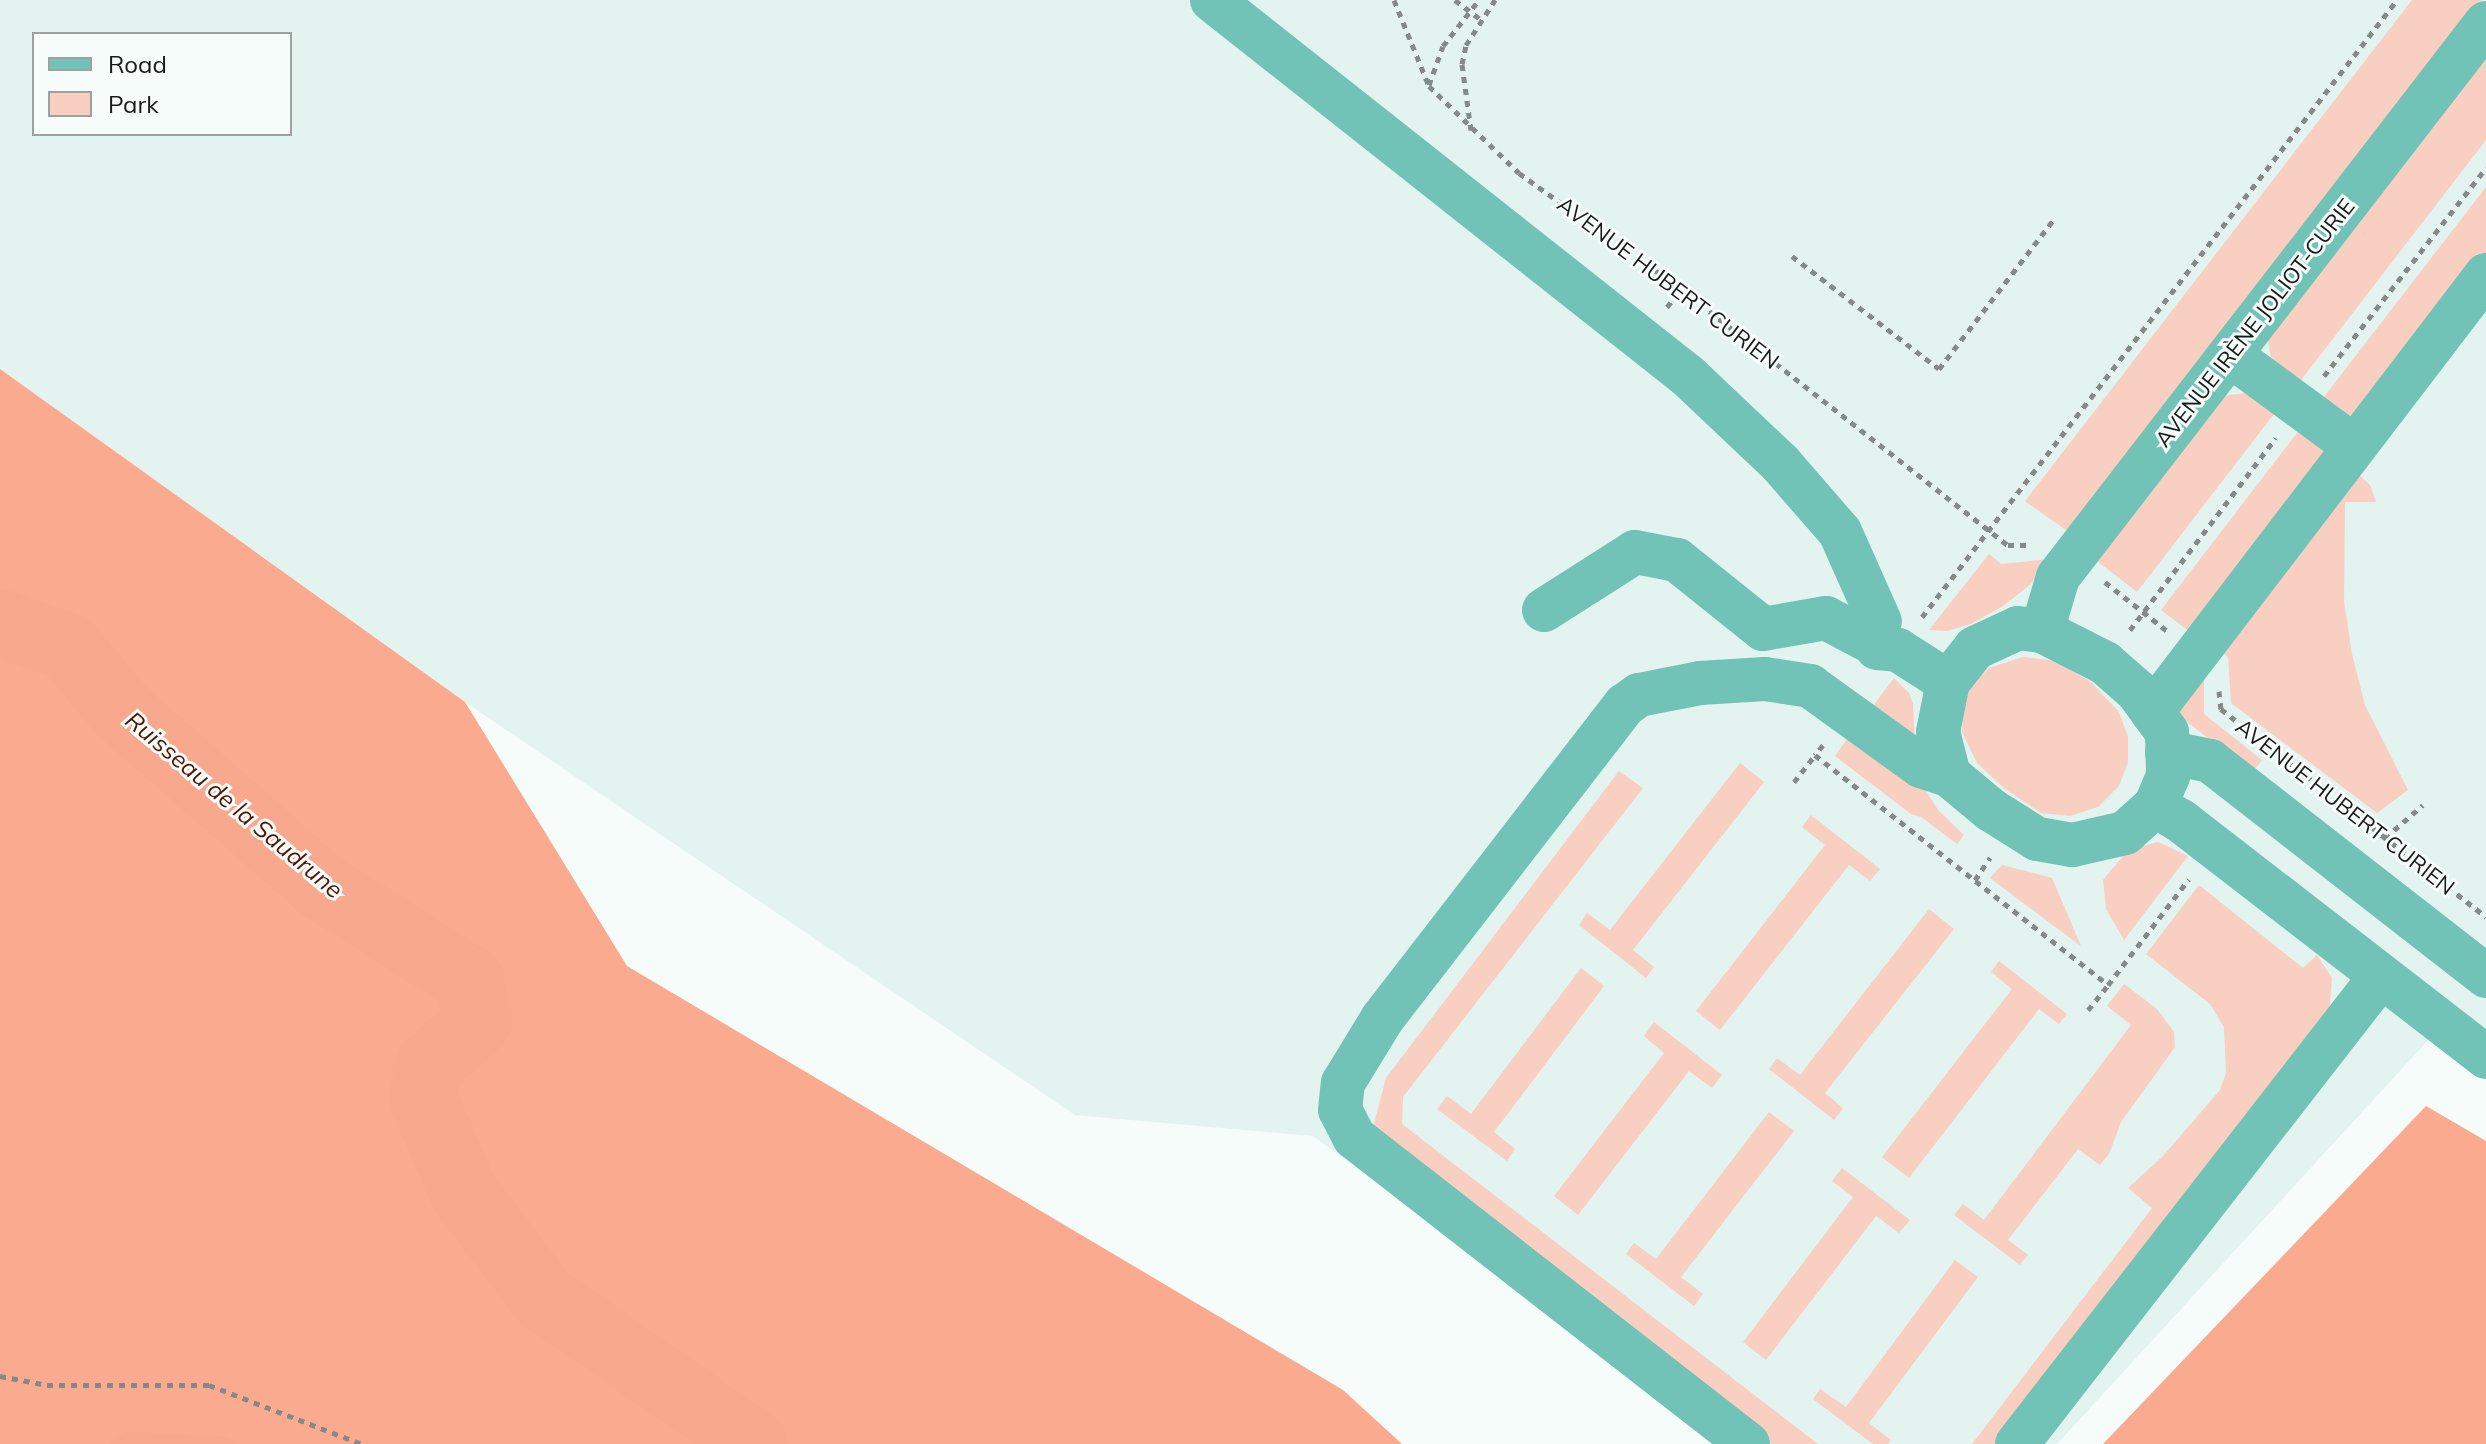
<!DOCTYPE html>
<meta charset="utf-8">
<style>
body{margin:0}
#map{position:relative;width:2486px;height:1444px;overflow:hidden;background:#f5fcfa;font-family:Mulish,sans-serif}
div>[style]{position:absolute}
.built>*{inset:0;background:#e2f3f0}
.green>*{inset:0;background:#f8cfc1}
.forest>*{inset:0;background:#faaa8f}
.water>*{inset:0;background:#f8a88d}
.river>*{height:68px;margin:-34px;padding:0 34px;transform-origin:34px;border-radius:34px;background:#f8a88d}
.path>*{height:5px;margin-top:-2.5px;transform-origin:0;background:repeating-linear-gradient(90deg,#858988 0 6px,transparent 0 12px)}
.minor>*{height:44px;margin:-22px;padding:0 22px;transform-origin:22px;border-radius:22px;background:#70c3b6}
span{translate:-50% -50%;white-space:nowrap;text-align:center;line-height:1.15;-webkit-text-stroke:6px #f5fcfa;paint-order:stroke}
.street-label{font-size:22px;color:#181a1a}
.water-label{font-size:24px;color:#501400;font-style:italic}
.legend{position:absolute;left:32px;top:32px;width:260px;height:104px;box-sizing:border-box;background:#f5fcfa;border:2px solid #9da2a0;margin:0;padding:10px 14px;list-style:none;font-size:24px;color:#181a1a}
.legend li{display:flex;align-items:center;gap:16px;height:40px}
.legend b{width:40px;border:2px solid #9da2a0}
</style>
<div id="map">
<div class="built">
<div style="clip-path:polygon(evenodd,0 0,2486px 0,2486px 1077px,2432px 1036px,2057px 1444px,1735px 1444px,1313px 1136px,1075px 1115px,465px 702px,0 369px,0 0,34px 34px,290px 34px,290px 134px,34px 134px,34px 34px)"></div>
</div>
<div class="green">
<div style="clip-path:polygon(2412px 0,2482px 0,2070px 533px,2025px 501px)"></div>
<div style="clip-path:polygon(2486px 49px,2486px 140px,2298px 384px,2276px 364px,2270px 354px,2267px 332px)"></div>
<div style="clip-path:polygon(2486px 187px,2486px 256px,2353px 428px,2320px 402px)"></div>
<div style="clip-path:polygon(2245px 393px,2277px 410px,2137px 592px,2093px 558px,2223px 396px)"></div>
<div style="clip-path:polygon(2300px 429px,2334px 453px,2194px 635px,2161px 610px)"></div>
<div style="clip-path:polygon(2350px 467px,2370px 485px,2376px 502px,2345px 502px,2344px 601px,2352px 654px,2365px 705px,2408px 790px,2377px 813px,2231px 703px,2228px 657px,2213px 645px)"></div>
<div style="clip-path:polygon(1989px 554px,2001px 564px,2050px 559px,2030px 585px,2003px 606px,1971px 624px,1947px 631px,1929px 630px)"></div>
<div style="clip-path:polygon(2023px 657px,2056px 661px,2091px 682px,2119px 712px,2128px 737px,2128px 762px,2119px 786px,2098px 807px,2070px 816px,2041px 813px,2005px 789px,1977px 763px,1962px 732px,1963px 704px,1972px 685px,1989px 668px)"></div>
<div style="clip-path:polygon(2204px 672px,2204px 714px,2262px 760px,2252px 773px,2176px 713px)"></div>
<div style="clip-path:polygon(1894px 678px,1909px 693px,1913px 704px,1915px 745px,1870px 710px)"></div>
<div style="clip-path:polygon(1852px 732px,1923px 786px,1938px 810px,1964px 835px,1957px 844px,1921px 817px,1911px 814px,1835px 756px)"></div>
<div style="clip-path:polygon(1740px 763px,1764px 782px,1633px 950px,1654px 967px,1646px 978px,1579px 925px,1587px 913px,1610px 930px)"></div>
<div style="clip-path:polygon(1619px 771px,1643px 788px,1403px 1097px,1402px 1124px,1818px 1444px,1772px 1444px,1386px 1149px,1372px 1131px,1386px 1078px)"></div>
<div style="clip-path:polygon(1811px 815px,1880px 869px,1870px 881px,1849px 865px,1720px 1030px,1696px 1011px,1825px 845px,1802px 827px)"></div>
<div style="clip-path:polygon(2158px 842px,2188px 856px,2124px 940px,2106px 909px,2103px 880px,2128px 850px)"></div>
<div style="clip-path:polygon(2002px 865px,2052px 878px,2081px 946px,1990px 878px)"></div>
<div style="clip-path:polygon(2199px 885px,2303px 968px,2317px 955px,2332px 978px,2329px 1016px,1999px 1444px,1972px 1444px,2152px 1208px,2128px 1188px,2163px 1156px,2220px 1090px,2226px 1073px,2224px 1027px,2210px 1004px,2146px 954px)"></div>
<div style="clip-path:polygon(1929px 909px,1954px 929px,1825px 1093px,1843px 1108px,1834px 1120px,1769px 1069px,1777px 1058px,1800px 1075px)"></div>
<div style="clip-path:polygon(1999px 961px,2067px 1014px,2059px 1024px,2039px 1009px,1909px 1178px,1882px 1157px,2012px 989px,1991px 972px)"></div>
<div style="clip-path:polygon(1581px 968px,1604px 986px,1494px 1132px,1515px 1149px,1507px 1161px,1437px 1109px,1447px 1096px,1471px 1114px)"></div>
<div style="clip-path:polygon(2124px 984px,2157px 1009px,2174px 1032px,2175px 1047px,2121px 1122px,2109px 1154px,2100px 1165px,2078px 1149px,2008px 1240px,2028px 1255px,2020px 1265px,1954px 1215px,1963px 1204px,1984px 1220px,2131px 1025px,2107px 1006px)"></div>
<div style="clip-path:polygon(1654px 1022px,1722px 1075px,1712px 1088px,1689px 1071px,1578px 1215px,1554px 1196px,1664px 1053px,1644px 1036px)"></div>
<div style="clip-path:polygon(1769px 1112px,1794px 1131px,1681px 1277px,1703px 1294px,1694px 1306px,1626px 1254px,1634px 1243px,1656px 1259px)"></div>
<div style="clip-path:polygon(1842px 1168px,1910px 1220px,1899px 1233px,1876px 1216px,1766px 1360px,1743px 1342px,1853px 1197px,1832px 1181px)"></div>
<div style="clip-path:polygon(1955px 1260px,1978px 1277px,1869px 1423px,1891px 1440px,1888px 1444px,1873px 1444px,1813px 1399px,1820px 1389px,1846px 1407px)"></div>
</div>
<div class="forest">
<div style="clip-path:polygon(0 369px,465px 702px,627px 966px,1343px 1390px,1402px 1444px,0 1444px)"></div>
<div style="clip-path:polygon(2426px 1106px,2486px 1141px,2486px 1444px,2103px 1444px)"></div>
</div>
<div class="water">
<div style="clip-path:polygon(126px 1432px,225px 1436px,244px 1444px,111px 1444px,110px 1440px)"></div>
</div>
<div class="river">
<div style="left:0;top:623px;width:72px;rotate:19.4deg"></div>
<div style="left:68px;top:647px;width:85px;rotate:49.8deg"></div>
<div style="left:123px;top:712px;width:262px;rotate:41.3deg"></div>
<div style="left:320px;top:885px;width:177px;rotate:32.5deg"></div>
<div style="left:469px;top:980px;width:42px;rotate:77.6deg"></div>
<div style="left:478px;top:1021px;width:68px;rotate:137.4deg"></div>
<div style="left:428px;top:1067px;width:34px;rotate:97deg"></div>
<div style="left:424px;top:1101px;width:98px;rotate:66.6deg"></div>
<div style="left:463px;top:1191px;width:134px;rotate:52.9deg"></div>
<div style="left:544px;top:1298px;width:256px;rotate:34.8deg"></div>
</div>
<div class="path">
<div style="left:1394px;top:0;width:93px;rotate:67.9deg"></div>
<div style="left:1429px;top:86px;width:125px;rotate:44deg"></div>
<div style="left:1519px;top:173px;width:199px;rotate:35.6deg"></div>
<div style="left:1681px;top:289px;width:415px;rotate:38.1deg"></div>
<div style="left:2008px;top:545px;width:23px"></div>
<div style="left:1455px;top:0;width:31px;rotate:37deg"></div>
<div style="left:1429px;top:85px;width:41px;rotate:-70.3deg"></div>
<div style="left:1443px;top:46px;width:58px;rotate:-52deg"></div>
<div style="left:1471px;top:130px;width:67px;rotate:-97.8deg"></div>
<div style="left:1462px;top:64px;width:19px;rotate:-78deg"></div>
<div style="left:1466px;top:45px;width:54px;rotate:-57.2deg"></div>
<div style="left:1792px;top:256px;width:185px;rotate:37.5deg"></div>
<div style="left:1939px;top:369px;width:190px;rotate:-52.5deg"></div>
<div style="left:1667px;top:307px;width:22px;rotate:-51deg"></div>
<div style="left:2324px;top:376px;width:264px;rotate:-52.1deg"></div>
<div style="left:2105px;top:582px;width:78px;rotate:38.2deg"></div>
<div style="left:1922px;top:617px;width:779px;rotate:-52.41deg"></div>
<div style="left:2130px;top:630px;width:241px;rotate:-52.8deg"></div>
<div style="left:2219px;top:691px;width:18px;rotate:84deg"></div>
<div style="left:2221px;top:709px;width:337px;rotate:38.1deg"></div>
<div style="left:1823px;top:745px;width:13px;rotate:129deg"></div>
<div style="left:1815px;top:755px;width:372px;rotate:38.1deg"></div>
<div style="left:2108px;top:985px;width:133px;rotate:-52.6deg"></div>
<div style="left:1794px;top:782px;width:34px;rotate:-52deg"></div>
<div style="left:2385px;top:838px;width:50px;rotate:-41deg"></div>
<div style="left:1975px;top:880px;width:27px;rotate:-56deg"></div>
<div style="left:2088px;top:1010px;width:32px;rotate:-51deg"></div>
<div style="left:0;top:1376px;width:48px;rotate:10.8deg"></div>
<div style="left:47px;top:1385px;width:162px"></div>
<div style="left:209px;top:1385px;width:164px;rotate:21.1deg"></div>
</div>
<div class="minor">
<div style="left:1212px;top:0;width:607px;rotate:38.31deg"></div>
<div style="left:1688px;top:376px;width:127px;rotate:43.4deg"></div>
<div style="left:1780px;top:463px;width:91px;rotate:49deg"></div>
<div style="left:1840px;top:532px;width:98px;rotate:66deg"></div>
<div style="left:2230px;top:355px;width:154px;rotate:36.3deg"></div>
<div style="left:1544px;top:610px;width:108px;rotate:-32.5deg"></div>
<div style="left:1635px;top:552px;width:43px;rotate:10.8deg"></div>
<div style="left:1677px;top:560px;width:110px;rotate:38.7deg"></div>
<div style="left:1763px;top:629px;width:64px;rotate:-9.9deg"></div>
<div style="left:1826px;top:618px;width:45px;rotate:27.7deg"></div>
<div style="left:2018px;top:628px;width:24px;rotate:7deg"></div>
<div style="left:2042px;top:631px;width:71px;rotate:26.9deg"></div>
<div style="left:2105px;top:663px;width:43px;rotate:41.2deg"></div>
<div style="left:2137px;top:691px;width:51px;rotate:53.8deg"></div>
<div style="left:2167px;top:732px;width:44px;rotate:88.7deg"></div>
<div style="left:2168px;top:776px;width:33px;rotate:113deg"></div>
<div style="left:2155px;top:806px;width:40px;rotate:138deg"></div>
<div style="left:2125px;top:833px;width:54px;rotate:167.2deg"></div>
<div style="left:2072px;top:845px;width:36px;rotate:-170deg"></div>
<div style="left:2037px;top:839px;width:54px;rotate:-147.8deg"></div>
<div style="left:1991px;top:810px;width:55px;rotate:-140.2deg"></div>
<div style="left:1949px;top:775px;width:44px;rotate:-104.3deg"></div>
<div style="left:1938px;top:732px;width:51px;rotate:-78.7deg"></div>
<div style="left:1948px;top:682px;width:43px;rotate:-51.5deg"></div>
<div style="left:1975px;top:648px;width:47px;rotate:-24.9deg"></div>
<div style="left:2042px;top:631px;width:56px;rotate:-73.5deg"></div>
<div style="left:2058px;top:577px;width:700px;rotate:-52.31deg"></div>
<div style="left:1877px;top:648px;width:21px;rotate:5deg"></div>
<div style="left:1898px;top:650px;width:59px;rotate:32.6deg"></div>
<div style="left:2152px;top:712px;width:550px;rotate:-52.61deg"></div>
<div style="left:2167px;top:752px;width:44px;rotate:11.8deg"></div>
<div style="left:2210px;top:761px;width:350px;rotate:37.9deg"></div>
<div style="left:2155px;top:806px;width:30px;rotate:30deg"></div>
<div style="left:2181px;top:821px;width:386px;rotate:37.7deg"></div>
<div style="left:1748px;top:1444px;width:499px;rotate:-142.1deg"></div>
<div style="left:1354px;top:1137px;width:30px;rotate:-117deg"></div>
<div style="left:1340px;top:1110px;width:27px;rotate:-84deg"></div>
<div style="left:1343px;top:1083px;width:75px;rotate:-58.6deg"></div>
<div style="left:1382px;top:1019px;width:397px;rotate:-52.3deg"></div>
<div style="left:1625px;top:705px;width:17px;rotate:-36deg"></div>
<div style="left:1639px;top:695px;width:62px;rotate:-11.1deg"></div>
<div style="left:1700px;top:683px;width:65px;rotate:-3.5deg"></div>
<div style="left:1765px;top:679px;width:46px;rotate:8.8deg"></div>
<div style="left:1810px;top:686px;width:137px;rotate:35.8deg"></div>
<div style="left:1921px;top:766px;width:29px;rotate:18deg"></div>
<div style="left:2017px;top:1444px;width:593px;rotate:-52.13deg"></div>
</div>
<div class="street-label">
<span style="left:1668px;top:283px;rotate:37deg">AVENUE HUBERT CURIEN</span>
<span style="left:2255px;top:323px;rotate:-52deg">AVENUE IRÈNE JOLIOT-CURIE</span>
<span style="left:2345px;top:807px;rotate:38deg">AVENUE HUBERT CURIEN</span>
</div>
<div class="water-label">
<span style="left:234px;top:805px;rotate:40deg">Ruisseau de la Saudrune</span>
</div>
<ul class="legend">
<li><b style="height:10px;background:#70c3b6"></b>Road</li>
<li><b style="height:22px;background:#f8cfc1"></b>Park</li>
</ul>
</div>
